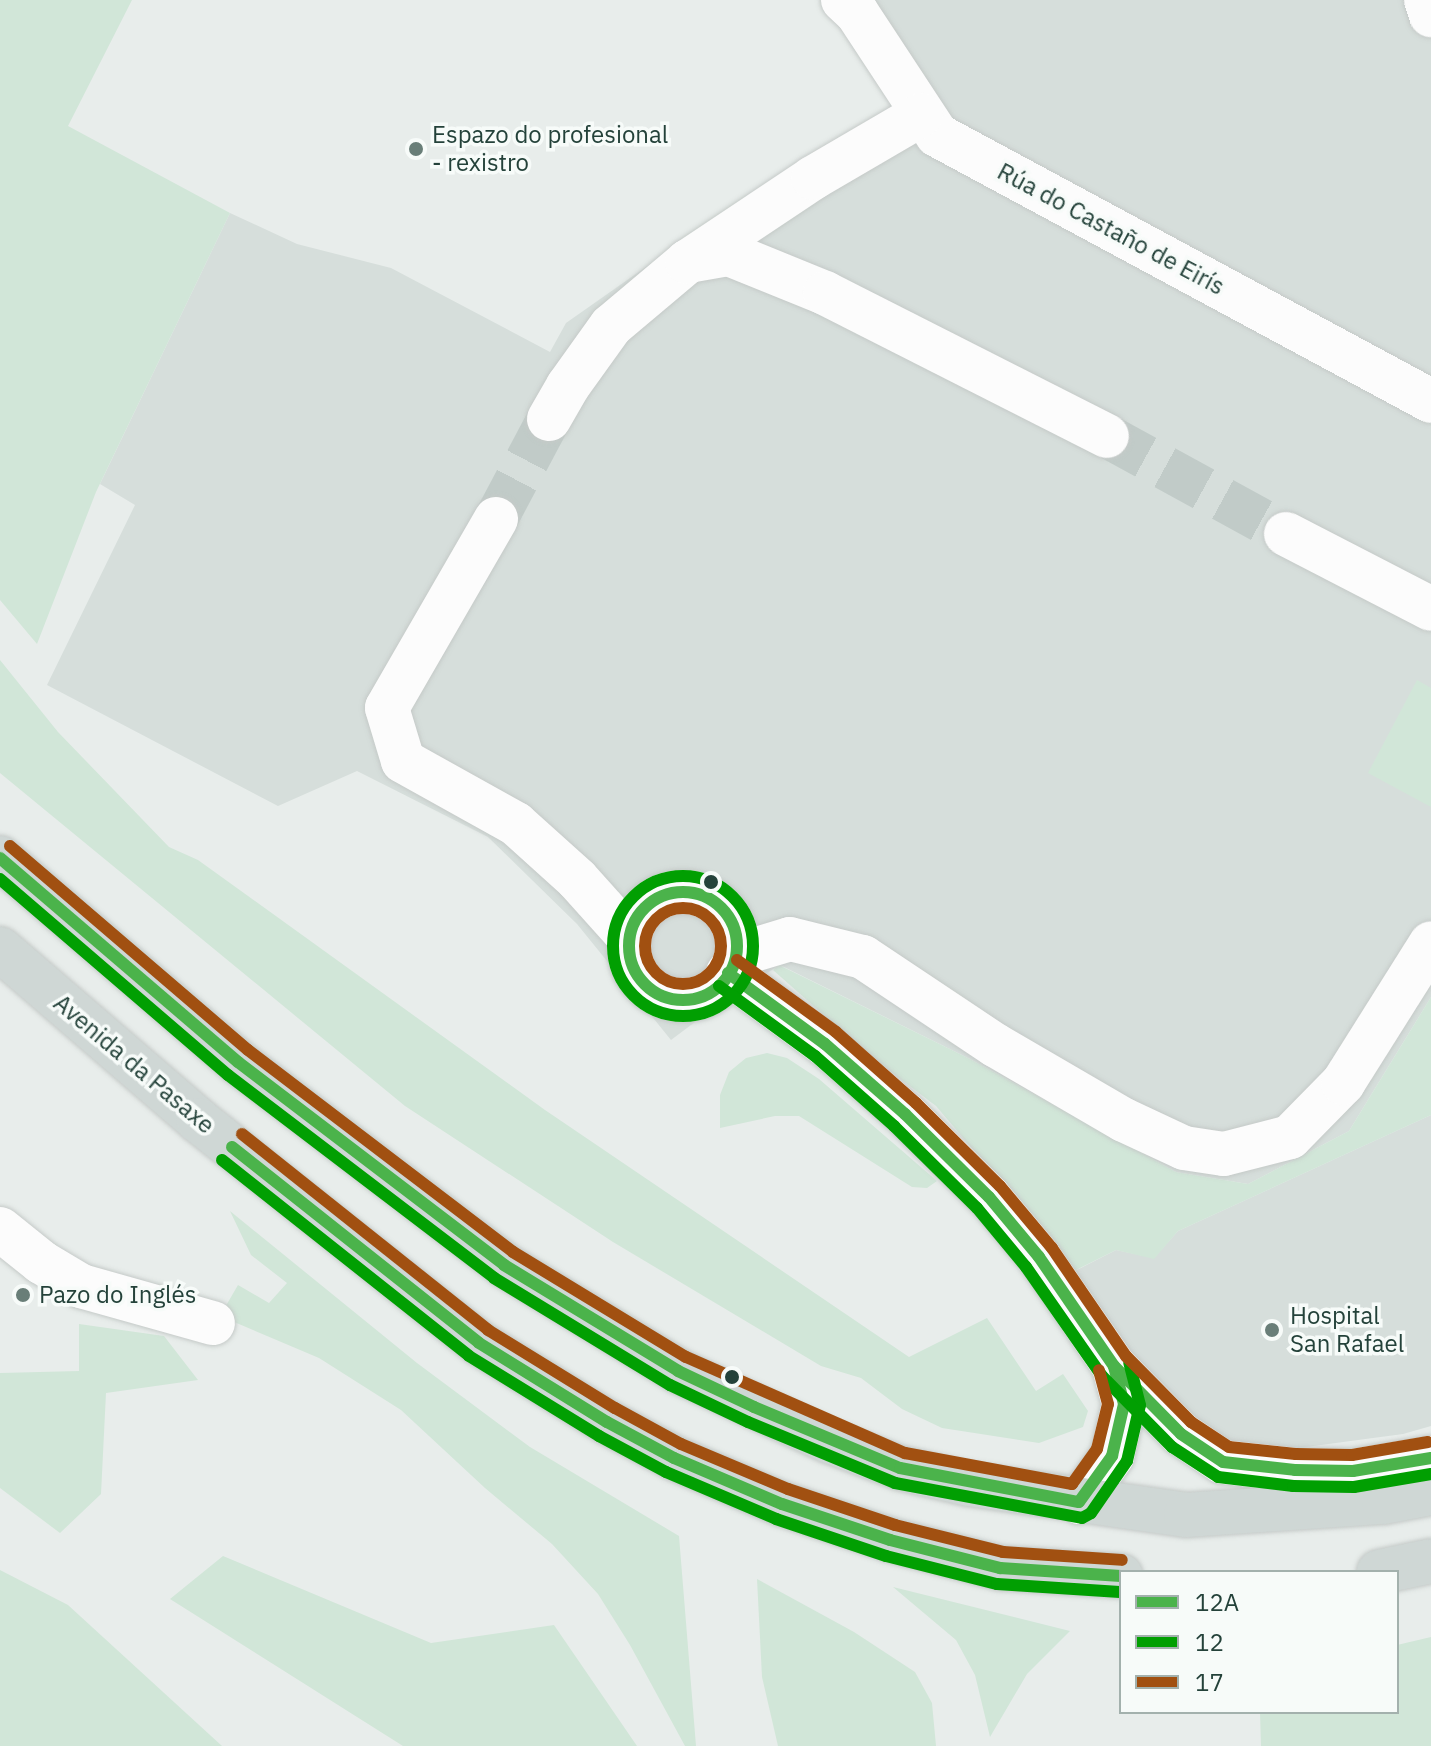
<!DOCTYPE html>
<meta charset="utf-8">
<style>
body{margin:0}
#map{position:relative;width:1431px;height:1746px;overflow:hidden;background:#e8edeb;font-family:"IBM Plex Sans",sans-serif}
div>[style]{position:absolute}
.built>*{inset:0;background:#d6dedb}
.green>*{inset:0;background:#d1e6d8}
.minor-tunnel>*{height:44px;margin-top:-22px;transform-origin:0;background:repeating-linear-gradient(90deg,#c1cbc8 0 44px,transparent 0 66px)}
.roads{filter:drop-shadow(0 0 2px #c5cac8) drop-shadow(0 0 2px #c5cac8)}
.minor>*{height:44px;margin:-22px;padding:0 22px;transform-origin:22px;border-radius:22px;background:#fcfcfc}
.minor>.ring{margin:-22px;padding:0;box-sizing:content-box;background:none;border:44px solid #fcfcfc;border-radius:50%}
.primary>*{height:44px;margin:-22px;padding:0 22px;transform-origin:22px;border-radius:22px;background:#cfd7d5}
.bus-1>*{height:12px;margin:-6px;padding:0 6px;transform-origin:6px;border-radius:6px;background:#4bb34b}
.bus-1>.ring{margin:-6px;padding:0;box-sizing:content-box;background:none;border:12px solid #4bb34b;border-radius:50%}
.bus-2>*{height:12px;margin:-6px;padding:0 6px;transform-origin:6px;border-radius:6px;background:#019f02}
.bus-2>.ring{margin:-6px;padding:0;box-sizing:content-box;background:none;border:12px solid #019f02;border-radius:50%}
.bus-3>*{height:12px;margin:-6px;padding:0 6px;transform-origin:6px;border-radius:6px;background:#a15011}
.bus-3>.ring{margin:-6px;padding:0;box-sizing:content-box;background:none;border:12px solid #a15011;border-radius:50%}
.dots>*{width:22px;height:22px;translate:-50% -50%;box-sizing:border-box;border:4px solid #f7fbf9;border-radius:50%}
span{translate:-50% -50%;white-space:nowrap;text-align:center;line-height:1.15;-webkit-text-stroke:7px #f7fbf9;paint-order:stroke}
.poi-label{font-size:24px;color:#24423a}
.left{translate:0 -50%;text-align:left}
.street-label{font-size:24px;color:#24423a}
.legend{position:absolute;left:1119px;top:1570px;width:280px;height:144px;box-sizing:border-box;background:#f7fbf9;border:2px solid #a3b1ad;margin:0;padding:10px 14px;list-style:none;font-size:24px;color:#24423a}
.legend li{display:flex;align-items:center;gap:16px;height:40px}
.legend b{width:40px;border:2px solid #a3b1ad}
</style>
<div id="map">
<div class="built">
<div style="clip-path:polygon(868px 0,1431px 0,1431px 997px,1349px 1131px,1248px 1184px,1176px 1172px,970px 1059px,780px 965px,731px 995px,671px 1040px,577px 924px,488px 837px,357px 771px,278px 806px,47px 685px,135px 505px,100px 484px,230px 213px,297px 244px,391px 268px,550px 352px,566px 323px,727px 210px,923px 90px)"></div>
<div style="clip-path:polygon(1431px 1115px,1431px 1426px,1403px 1434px,1276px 1451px,1219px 1438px,1154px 1387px,1073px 1272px,1116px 1250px,1154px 1258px,1178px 1231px)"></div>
</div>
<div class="green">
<div style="clip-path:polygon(0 0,132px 0,68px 126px,230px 213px,96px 492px,37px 644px,0 600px)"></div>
<div style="clip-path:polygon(0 660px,58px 732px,169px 847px,198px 860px,545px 1110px,909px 1357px,987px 1318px,1036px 1391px,1063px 1374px,1088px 1411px,1083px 1427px,1039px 1443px,942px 1428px,902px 1409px,861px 1378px,821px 1366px,613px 1242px,405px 1106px,0 773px)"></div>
<div style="clip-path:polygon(1417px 680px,1431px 688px,1431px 807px,1368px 773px)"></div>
<div style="clip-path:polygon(779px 965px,970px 1059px,1176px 1172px,1248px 1184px,1349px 1131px,1431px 997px,1431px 1115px,1178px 1231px,1154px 1259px,1116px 1250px,1072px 1272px,1051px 1241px,936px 1106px,869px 1055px,773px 970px)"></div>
<div style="clip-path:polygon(767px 1053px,787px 1058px,819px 1079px,937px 1181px,927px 1188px,912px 1187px,799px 1116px,775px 1116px,720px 1128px,720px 1095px,729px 1072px,746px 1058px)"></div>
<div style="clip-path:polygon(230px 1211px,417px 1363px,530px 1447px,679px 1536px,696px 1746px,685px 1746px,630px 1645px,598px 1594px,552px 1544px,485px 1488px,401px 1410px,319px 1358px,220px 1316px,238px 1285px,269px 1303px,287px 1283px,251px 1255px)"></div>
<div style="clip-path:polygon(79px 1324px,164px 1336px,198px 1380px,106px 1393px,101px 1494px,60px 1533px,0 1488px,0 1373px,79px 1371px)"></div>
<div style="clip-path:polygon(223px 1556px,431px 1643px,554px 1625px,637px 1746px,403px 1746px,170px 1599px)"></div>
<div style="clip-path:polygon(0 1570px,68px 1605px,222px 1746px,0 1746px)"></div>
<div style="clip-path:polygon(757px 1579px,854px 1632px,915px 1672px,932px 1703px,936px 1746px,778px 1746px,762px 1677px)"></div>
<div style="clip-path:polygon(893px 1587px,1070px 1631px,1027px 1674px,990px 1737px,975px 1675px,956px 1640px)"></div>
<div style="clip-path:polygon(1431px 1637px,1431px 1746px,1261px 1746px,1260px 1712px,1397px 1712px,1397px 1645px)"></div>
</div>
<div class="minor-tunnel">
<div style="left:1107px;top:436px;width:204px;rotate:28.7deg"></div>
<div style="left:496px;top:519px;width:113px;rotate:-62.1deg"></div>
</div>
<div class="roads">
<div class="minor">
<div style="left:843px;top:0;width:19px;rotate:43deg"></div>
<div style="left:857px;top:13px;width:146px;rotate:56.7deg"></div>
<div style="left:937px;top:135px;width:561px;rotate:28.3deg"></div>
<div style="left:1426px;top:0;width:16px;rotate:72deg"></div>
<div style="left:688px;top:261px;width:42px;rotate:-9.7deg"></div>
<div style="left:729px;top:254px;width:104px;rotate:22.1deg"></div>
<div style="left:825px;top:293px;width:316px;rotate:26.9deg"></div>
<div style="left:549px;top:419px;width:38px;rotate:-60deg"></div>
<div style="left:568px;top:386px;width:74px;rotate:-54.4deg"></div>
<div style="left:611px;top:326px;width:99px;rotate:-40.1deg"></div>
<div style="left:687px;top:262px;width:151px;rotate:-33.7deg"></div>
<div style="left:813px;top:178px;width:125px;rotate:-30.3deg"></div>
<div style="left:496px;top:519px;width:218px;rotate:120deg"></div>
<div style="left:387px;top:708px;width:55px;rotate:73.2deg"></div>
<div style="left:403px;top:761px;width:129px;rotate:29.1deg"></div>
<div style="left:516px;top:824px;width:82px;rotate:42deg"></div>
<div style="left:577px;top:879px;width:78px;rotate:48.1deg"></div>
<div style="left:1286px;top:534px;width:163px;rotate:27.3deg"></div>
<div class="ring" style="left:629px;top:892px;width:64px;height:64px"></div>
<div style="left:737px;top:955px;width:55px;rotate:-16.8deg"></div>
<div style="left:790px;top:939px;width:75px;rotate:13.9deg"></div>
<div style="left:863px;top:957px;width:159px;rotate:33.7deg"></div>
<div style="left:995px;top:1045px;width:149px;rotate:30.2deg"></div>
<div style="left:1124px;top:1120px;width:66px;rotate:25deg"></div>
<div style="left:1184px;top:1148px;width:40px;rotate:8.5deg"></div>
<div style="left:1224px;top:1154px;width:68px;rotate:-14.4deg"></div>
<div style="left:1290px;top:1137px;width:76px;rotate:-45.5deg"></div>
<div style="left:1343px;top:1083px;width:165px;rotate:-57.8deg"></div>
<div style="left:728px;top:973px;width:120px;rotate:36.2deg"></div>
<div style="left:825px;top:1044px;width:106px;rotate:41.2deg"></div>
<div style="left:905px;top:1114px;width:118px;rotate:44.7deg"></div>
<div style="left:989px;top:1197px;width:78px;rotate:50.2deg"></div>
<div style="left:1039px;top:1257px;width:132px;rotate:55.5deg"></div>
<div style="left:1114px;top:1366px;width:95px;rotate:45.4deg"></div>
<div style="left:1181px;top:1434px;width:50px;rotate:33.7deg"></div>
<div style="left:1223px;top:1462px;width:72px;rotate:6.3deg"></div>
<div style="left:1295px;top:1470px;width:58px;rotate:1deg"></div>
<div style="left:1353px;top:1471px;width:79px;rotate:-9.5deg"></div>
<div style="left:0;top:1229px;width:53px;rotate:38.8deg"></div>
<div style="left:41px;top:1262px;width:47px;rotate:31deg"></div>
<div style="left:81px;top:1286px;width:137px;rotate:15.7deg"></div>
<div style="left:1079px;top:1502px;width:57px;rotate:-54.3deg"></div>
<div style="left:1112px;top:1456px;width:53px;rotate:-77deg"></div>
<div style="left:1124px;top:1404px;width:39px;rotate:-105deg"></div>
</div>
<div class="primary">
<div style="left:0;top:858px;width:313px;rotate:40.6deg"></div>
<div style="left:238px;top:1062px;width:335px;rotate:37.3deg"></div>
<div style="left:504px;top:1265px;width:204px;rotate:31.3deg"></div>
<div style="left:678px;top:1371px;width:166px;rotate:24.9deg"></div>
<div style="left:829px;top:1441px;width:76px;rotate:20.8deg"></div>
<div style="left:900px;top:1468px;width:71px;rotate:13.1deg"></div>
<div style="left:969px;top:1484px;width:219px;rotate:8.1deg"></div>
<div style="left:1186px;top:1515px;width:198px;rotate:-3.8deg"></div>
<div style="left:1384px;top:1502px;width:48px;rotate:-10.8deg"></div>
<div style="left:0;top:949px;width:263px;rotate:40.8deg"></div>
<div style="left:199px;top:1121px;width:357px;rotate:38.4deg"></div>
<div style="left:479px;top:1343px;width:150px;rotate:31.7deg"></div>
<div style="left:607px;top:1422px;width:76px;rotate:28.2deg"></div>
<div style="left:674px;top:1458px;width:117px;rotate:23.1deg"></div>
<div style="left:782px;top:1504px;width:114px;rotate:18.4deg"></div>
<div style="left:890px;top:1540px;width:114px;rotate:14.3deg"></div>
<div style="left:1000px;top:1568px;width:121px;rotate:3.8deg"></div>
<div style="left:1379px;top:1572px;width:53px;rotate:-11.9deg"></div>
</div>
</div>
<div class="bus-1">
<div style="left:0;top:858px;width:313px;rotate:40.6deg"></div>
<div style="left:238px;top:1062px;width:335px;rotate:37.3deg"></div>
<div style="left:504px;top:1265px;width:204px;rotate:31.3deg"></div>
<div style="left:678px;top:1371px;width:84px;rotate:25.3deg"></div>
<div style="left:754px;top:1407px;width:158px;rotate:22.7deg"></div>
<div style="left:900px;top:1468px;width:182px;rotate:10.8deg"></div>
<div style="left:1079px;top:1502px;width:57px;rotate:-54.3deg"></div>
<div style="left:1112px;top:1456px;width:53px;rotate:-77deg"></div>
<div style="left:1124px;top:1404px;width:39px;rotate:-105deg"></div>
<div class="ring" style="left:629px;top:892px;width:96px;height:96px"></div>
<div style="left:728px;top:973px;width:120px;rotate:36.2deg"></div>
<div style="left:825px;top:1044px;width:106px;rotate:41.2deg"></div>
<div style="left:905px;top:1114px;width:118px;rotate:44.7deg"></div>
<div style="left:989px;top:1197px;width:78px;rotate:50.2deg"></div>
<div style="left:1039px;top:1257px;width:132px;rotate:55.5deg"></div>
<div style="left:1114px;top:1366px;width:95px;rotate:45.4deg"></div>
<div style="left:1181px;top:1434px;width:50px;rotate:33.7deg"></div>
<div style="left:1223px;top:1462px;width:72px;rotate:6.3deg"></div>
<div style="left:1295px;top:1470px;width:58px;rotate:1deg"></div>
<div style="left:1353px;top:1471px;width:79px;rotate:-9.5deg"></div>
<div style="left:232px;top:1147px;width:315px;rotate:38.4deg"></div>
<div style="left:479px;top:1343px;width:150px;rotate:31.7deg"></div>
<div style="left:607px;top:1422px;width:76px;rotate:28.2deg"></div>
<div style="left:674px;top:1458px;width:117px;rotate:23.1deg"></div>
<div style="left:782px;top:1504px;width:114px;rotate:18.4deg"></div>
<div style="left:890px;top:1540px;width:114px;rotate:14.3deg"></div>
<div style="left:1000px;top:1568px;width:121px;rotate:3.8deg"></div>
</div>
<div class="bus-2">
<div class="ring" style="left:613px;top:876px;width:128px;height:128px"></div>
<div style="left:0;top:879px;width:301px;rotate:40.7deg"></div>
<div style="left:228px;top:1075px;width:335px;rotate:37.3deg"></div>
<div style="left:494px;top:1278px;width:206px;rotate:31.3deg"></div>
<div style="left:670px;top:1385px;width:86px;rotate:25.4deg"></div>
<div style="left:748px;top:1422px;width:159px;rotate:22.5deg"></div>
<div style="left:895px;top:1483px;width:190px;rotate:10.6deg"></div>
<div style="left:1082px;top:1518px;width:10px;rotate:-29deg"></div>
<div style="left:1091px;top:1513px;width:63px;rotate:-55.3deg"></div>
<div style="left:1127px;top:1461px;width:57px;rotate:-76.9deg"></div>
<div style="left:1140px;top:1405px;width:44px;rotate:-104.3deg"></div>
<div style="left:719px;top:986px;width:119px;rotate:36.1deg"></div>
<div style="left:815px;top:1056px;width:106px;rotate:41.5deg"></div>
<div style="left:894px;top:1126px;width:117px;rotate:44.7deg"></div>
<div style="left:977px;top:1208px;width:77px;rotate:50.3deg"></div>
<div style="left:1026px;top:1267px;width:133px;rotate:55.1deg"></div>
<div style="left:1102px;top:1376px;width:100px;rotate:45.4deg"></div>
<div style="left:1172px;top:1447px;width:55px;rotate:33.1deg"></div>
<div style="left:1218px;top:1477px;width:76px;rotate:6.8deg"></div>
<div style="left:1293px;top:1486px;width:61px;rotate:0.9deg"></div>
<div style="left:1354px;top:1487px;width:78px;rotate:-9.6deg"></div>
<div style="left:222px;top:1160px;width:315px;rotate:38.4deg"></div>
<div style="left:469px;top:1356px;width:153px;rotate:31.6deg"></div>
<div style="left:599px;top:1436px;width:76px;rotate:28.2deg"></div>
<div style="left:666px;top:1472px;width:120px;rotate:23.1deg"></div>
<div style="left:776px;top:1519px;width:116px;rotate:18.6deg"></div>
<div style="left:886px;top:1556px;width:114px;rotate:14.2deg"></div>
<div style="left:997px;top:1584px;width:123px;rotate:3.7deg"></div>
</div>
<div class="bus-3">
<div style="left:10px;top:846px;width:313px;rotate:40.6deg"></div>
<div style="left:248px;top:1050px;width:333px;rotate:37.3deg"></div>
<div style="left:513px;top:1252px;width:202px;rotate:31.3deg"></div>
<div style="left:686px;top:1357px;width:239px;rotate:23.7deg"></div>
<div style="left:905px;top:1453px;width:170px;rotate:10.5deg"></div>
<div style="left:1072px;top:1484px;width:43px;rotate:-54.5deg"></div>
<div style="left:1097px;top:1449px;width:46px;rotate:-76.3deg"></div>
<div style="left:1108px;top:1404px;width:35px;rotate:-105deg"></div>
<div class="ring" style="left:645px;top:908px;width:64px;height:64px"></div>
<div style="left:737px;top:960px;width:122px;rotate:36deg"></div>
<div style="left:836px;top:1032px;width:107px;rotate:41.6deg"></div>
<div style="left:916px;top:1103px;width:118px;rotate:44.7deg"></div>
<div style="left:1000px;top:1186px;width:81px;rotate:50deg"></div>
<div style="left:1052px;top:1248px;width:131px;rotate:55.6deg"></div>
<div style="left:1126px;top:1356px;width:93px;rotate:45.4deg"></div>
<div style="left:1191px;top:1422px;width:45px;rotate:33.3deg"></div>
<div style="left:1229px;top:1447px;width:67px;rotate:6deg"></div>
<div style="left:1296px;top:1454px;width:56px;rotate:1deg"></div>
<div style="left:1352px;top:1455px;width:77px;rotate:-9.7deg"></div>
<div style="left:242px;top:1134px;width:315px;rotate:38.5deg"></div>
<div style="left:488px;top:1330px;width:149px;rotate:31.6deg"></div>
<div style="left:615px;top:1408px;width:75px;rotate:28.6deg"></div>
<div style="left:681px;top:1444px;width:116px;rotate:22.8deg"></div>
<div style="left:788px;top:1489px;width:113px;rotate:18.6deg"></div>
<div style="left:895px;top:1525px;width:111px;rotate:14deg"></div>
<div style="left:1003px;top:1552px;width:119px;rotate:3.8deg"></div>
</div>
<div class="dots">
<div style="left:416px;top:149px;background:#697e78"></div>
<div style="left:711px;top:882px;background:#24423a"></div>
<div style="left:23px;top:1295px;background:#697e78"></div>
<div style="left:1272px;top:1330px;background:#697e78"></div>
<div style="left:732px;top:1377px;background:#24423a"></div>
</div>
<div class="poi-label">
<span class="left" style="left:432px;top:149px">Espazo do profesional<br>- rexistro</span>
<span class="left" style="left:39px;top:1295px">Pazo do Inglés</span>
<span class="left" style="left:1290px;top:1330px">Hospital<br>San Rafael</span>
</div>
<div class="street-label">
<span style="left:1111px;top:229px;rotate:28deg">Rúa do Castaño de Eirís</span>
<span style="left:134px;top:1064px;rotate:40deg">Avenida da Pasaxe</span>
</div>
<ul class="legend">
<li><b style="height:10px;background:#4bb34b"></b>12A</li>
<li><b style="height:10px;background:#019f02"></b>12</li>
<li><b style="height:10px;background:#a15011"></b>17</li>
</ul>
</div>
